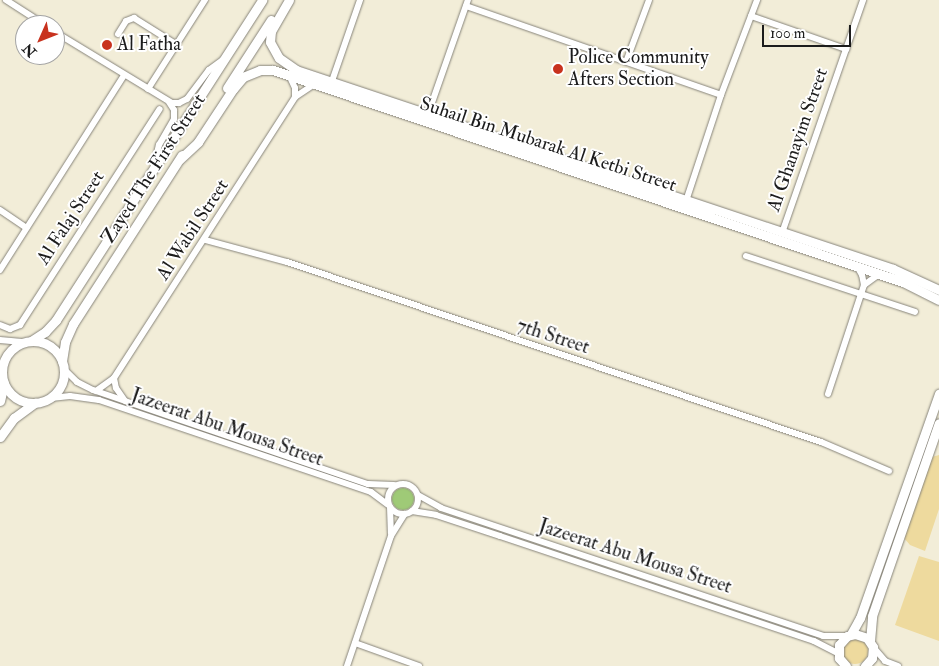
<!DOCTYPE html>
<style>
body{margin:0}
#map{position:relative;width:939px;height:666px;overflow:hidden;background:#f2edd8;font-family:"IM FELL Double Pica",serif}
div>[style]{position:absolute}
.green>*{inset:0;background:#9fca77}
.round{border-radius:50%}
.sand>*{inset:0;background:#eeda9e}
.roads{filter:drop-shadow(0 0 1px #87847a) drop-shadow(0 0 1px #87847a)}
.street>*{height:6px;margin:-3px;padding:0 3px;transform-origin:3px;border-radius:3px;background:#fff}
.street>.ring{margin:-3px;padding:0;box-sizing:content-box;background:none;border:6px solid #fff;border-radius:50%}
.secondary>*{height:9px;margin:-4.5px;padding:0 4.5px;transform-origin:4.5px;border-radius:4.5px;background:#fff}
.secondary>.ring{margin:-4.5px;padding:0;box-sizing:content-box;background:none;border:9px solid #fff;border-radius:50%}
.dots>*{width:14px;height:14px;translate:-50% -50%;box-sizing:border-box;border:2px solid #fff;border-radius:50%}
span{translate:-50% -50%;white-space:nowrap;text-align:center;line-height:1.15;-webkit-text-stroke:4px #fff;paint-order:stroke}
.poi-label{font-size:19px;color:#1c1c1c}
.left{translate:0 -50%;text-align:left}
.street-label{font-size:19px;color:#1c1c1c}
.north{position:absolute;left:15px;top:15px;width:50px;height:50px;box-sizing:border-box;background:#fff;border:1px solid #a4a4a4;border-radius:50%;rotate:226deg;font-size:14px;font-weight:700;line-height:20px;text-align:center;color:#1c1c1c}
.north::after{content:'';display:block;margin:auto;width:18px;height:22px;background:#c8321e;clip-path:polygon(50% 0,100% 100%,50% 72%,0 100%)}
.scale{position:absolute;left:762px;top:25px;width:89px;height:22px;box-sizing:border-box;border:2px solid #1c1c1c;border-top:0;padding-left:6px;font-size:15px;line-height:18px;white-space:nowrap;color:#1c1c1c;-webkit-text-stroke:4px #fff;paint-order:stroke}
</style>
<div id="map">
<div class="green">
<div class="round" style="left:392px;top:488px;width:22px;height:22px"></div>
</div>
<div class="sand">
<div style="clip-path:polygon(939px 455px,939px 509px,925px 551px,910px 545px,904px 538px,932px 457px)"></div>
<div style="clip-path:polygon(919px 556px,939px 562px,939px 641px,895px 625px)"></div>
<div class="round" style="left:842px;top:638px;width:26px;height:26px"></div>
</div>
<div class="roads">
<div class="street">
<div style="left:6px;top:0;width:46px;rotate:32.7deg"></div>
<div style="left:466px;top:6px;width:270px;rotate:19.2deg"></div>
<div style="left:751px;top:16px;width:101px;rotate:19.2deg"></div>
<div style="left:55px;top:32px;width:137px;rotate:31.3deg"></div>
<div style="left:172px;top:103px;width:7px"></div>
<div style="left:179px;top:103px;width:9px;rotate:-27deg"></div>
<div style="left:187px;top:99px;width:36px;rotate:-53deg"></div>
<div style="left:209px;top:70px;width:17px;rotate:-36deg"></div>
<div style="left:118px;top:34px;width:15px;rotate:-58deg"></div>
<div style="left:126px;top:21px;width:9px;rotate:-21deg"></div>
<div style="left:134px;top:18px;width:51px;rotate:32.1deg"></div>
<div style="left:626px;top:62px;width:66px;rotate:-69.6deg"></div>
<div style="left:289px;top:75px;width:14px;rotate:65deg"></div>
<div style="left:295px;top:88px;width:9px;rotate:90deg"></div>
<div style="left:332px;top:81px;width:86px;rotate:-70.9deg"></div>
<div style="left:148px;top:89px;width:106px;rotate:-57.4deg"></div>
<div style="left:428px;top:114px;width:121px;rotate:-70.7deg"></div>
<div style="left:154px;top:166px;width:22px;rotate:-77deg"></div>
<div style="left:159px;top:145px;width:30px;rotate:-60deg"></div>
<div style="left:174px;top:119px;width:9px;rotate:-90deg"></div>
<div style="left:174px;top:110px;width:9px;rotate:-122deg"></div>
<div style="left:686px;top:201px;width:112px;rotate:-71.7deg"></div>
<div style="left:721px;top:95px;width:102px;rotate:-69.2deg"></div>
<div style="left:0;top:210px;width:32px;rotate:34deg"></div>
<div style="left:782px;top:233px;width:247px;rotate:-70.8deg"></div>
<div style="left:205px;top:240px;width:85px;rotate:15deg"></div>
<div style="left:287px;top:262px;width:564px;rotate:18.63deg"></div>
<div style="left:821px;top:442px;width:74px;rotate:23.1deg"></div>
<div style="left:746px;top:256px;width:178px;rotate:18.3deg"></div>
<div style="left:0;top:270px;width:231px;rotate:-57.5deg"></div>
<div style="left:864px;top:285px;width:19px;rotate:-36deg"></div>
<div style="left:0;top:325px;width:11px;rotate:22deg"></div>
<div style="left:10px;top:329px;width:11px;rotate:-22deg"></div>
<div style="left:20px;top:325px;width:257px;rotate:-57.1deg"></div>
<div style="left:0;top:340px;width:22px;rotate:5deg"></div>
<div style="left:64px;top:369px;width:18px;rotate:45deg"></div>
<div style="left:77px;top:382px;width:18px;rotate:27deg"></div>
<div style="left:93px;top:390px;width:291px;rotate:18.9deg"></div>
<div style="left:368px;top:484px;width:26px;rotate:2deg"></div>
<div style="left:0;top:374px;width:5px;rotate:53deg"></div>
<div style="left:114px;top:378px;width:10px;rotate:79deg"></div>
<div style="left:116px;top:388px;width:16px;rotate:55deg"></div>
<div style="left:96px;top:391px;width:22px;rotate:-36deg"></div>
<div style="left:114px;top:378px;width:334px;rotate:-57.2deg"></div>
<div style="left:295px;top:97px;width:23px;rotate:-34deg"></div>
<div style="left:828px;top:394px;width:115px;rotate:-71.7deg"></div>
<div style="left:864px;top:285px;width:10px;rotate:-101deg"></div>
<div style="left:862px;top:275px;width:10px;rotate:-119deg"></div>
<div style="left:51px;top:398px;width:19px;rotate:-6deg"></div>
<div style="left:70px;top:396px;width:29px;rotate:8deg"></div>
<div style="left:99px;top:400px;width:287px;rotate:18.7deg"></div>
<div style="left:371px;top:492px;width:21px;rotate:37deg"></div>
<div class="ring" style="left:388px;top:484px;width:24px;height:24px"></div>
<div style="left:418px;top:495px;width:26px;rotate:29deg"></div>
<div style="left:441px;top:508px;width:403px;rotate:18.5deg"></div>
<div style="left:823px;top:636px;width:24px"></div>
<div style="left:390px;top:507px;width:26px;rotate:88deg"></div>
<div style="left:412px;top:511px;width:24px;rotate:9deg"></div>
<div style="left:436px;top:515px;width:67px;rotate:18.2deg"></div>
<div style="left:500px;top:536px;width:331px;rotate:18.5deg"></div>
<div style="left:814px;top:641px;width:27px;rotate:27deg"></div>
<div style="left:355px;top:643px;width:68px;rotate:19.8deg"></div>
<div style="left:873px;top:647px;width:18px;rotate:49deg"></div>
<div style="left:885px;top:661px;width:14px;rotate:21deg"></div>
<div style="left:347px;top:666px;width:137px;rotate:-71.3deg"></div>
<div style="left:391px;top:536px;width:26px;rotate:-58deg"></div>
</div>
<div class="secondary">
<div style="left:289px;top:0;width:36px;rotate:120deg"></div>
<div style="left:271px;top:31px;width:11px;rotate:95deg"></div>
<div style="left:270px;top:42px;width:18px;rotate:61deg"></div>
<div style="left:279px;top:58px;width:21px;rotate:35deg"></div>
<div style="left:296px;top:70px;width:629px;rotate:18.43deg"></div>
<div style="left:893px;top:269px;width:51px;rotate:24.5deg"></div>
<div style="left:227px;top:88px;width:81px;rotate:-57.1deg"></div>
<div style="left:180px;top:159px;width:25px;rotate:-43deg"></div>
<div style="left:198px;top:142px;width:64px;rotate:-56.6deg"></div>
<div style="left:233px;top:89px;width:16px;rotate:-50deg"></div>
<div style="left:243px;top:77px;width:18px;rotate:-22deg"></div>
<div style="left:260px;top:70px;width:13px"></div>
<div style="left:273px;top:70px;width:665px;rotate:18.6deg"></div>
<div style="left:903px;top:282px;width:40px;rotate:26.6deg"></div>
<div class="ring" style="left:2px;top:341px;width:53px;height:53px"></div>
<div style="left:31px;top:341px;width:17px;rotate:-33deg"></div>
<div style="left:45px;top:332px;width:16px;rotate:-47deg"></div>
<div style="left:56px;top:320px;width:381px;rotate:-57.2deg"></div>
<div style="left:62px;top:361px;width:19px;rotate:-81deg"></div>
<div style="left:65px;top:342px;width:20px;rotate:-66deg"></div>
<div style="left:73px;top:324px;width:201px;rotate:-57.2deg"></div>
<div style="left:0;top:401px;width:18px;rotate:-77deg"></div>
<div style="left:0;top:437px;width:24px;rotate:-54deg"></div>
<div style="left:14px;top:418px;width:26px;rotate:-36deg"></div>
<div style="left:851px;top:634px;width:18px;rotate:-61deg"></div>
<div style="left:860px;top:618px;width:238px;rotate:-70.6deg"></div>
<div style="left:870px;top:641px;width:25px;rotate:-85deg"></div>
<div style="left:872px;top:616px;width:204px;rotate:-70.9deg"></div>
<div style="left:846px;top:666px;width:11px;rotate:-131deg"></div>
<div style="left:839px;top:658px;width:13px;rotate:-90deg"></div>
<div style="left:839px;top:645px;width:12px;rotate:-48deg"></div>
<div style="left:847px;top:636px;width:8px;rotate:-14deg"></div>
<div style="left:855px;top:634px;width:13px;rotate:18deg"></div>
<div style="left:867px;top:638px;width:11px;rotate:56deg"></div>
<div style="left:873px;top:647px;width:11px;rotate:95deg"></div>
<div style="left:872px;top:658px;width:11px;rotate:131deg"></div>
</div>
</div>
<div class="dots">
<div style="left:107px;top:45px;background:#c8321e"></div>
<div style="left:558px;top:69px;background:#c8321e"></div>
</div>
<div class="poi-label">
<span class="left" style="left:117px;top:45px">Al Fatha</span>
<span class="left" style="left:568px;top:69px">Police Community<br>Afters Section</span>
</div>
<div class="street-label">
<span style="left:798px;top:140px;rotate:-71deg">Al Ghanayim Street</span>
<span style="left:548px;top:145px;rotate:18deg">Suhail Bin Mubarak Al Ketbi Street</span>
<span style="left:154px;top:169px;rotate:-57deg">Zayed The First Street</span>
<span style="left:71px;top:218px;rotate:-57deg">Al Falaj Street</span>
<span style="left:193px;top:230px;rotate:-57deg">Al Wabil Street</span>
<span style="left:553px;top:337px;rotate:18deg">7th Street</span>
<span style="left:227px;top:428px;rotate:19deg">Jazeerat Abu Mousa Street</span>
<span style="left:635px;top:557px;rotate:18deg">Jazeerat Abu Mousa Street</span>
</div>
<div class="north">N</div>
<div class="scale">100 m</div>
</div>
